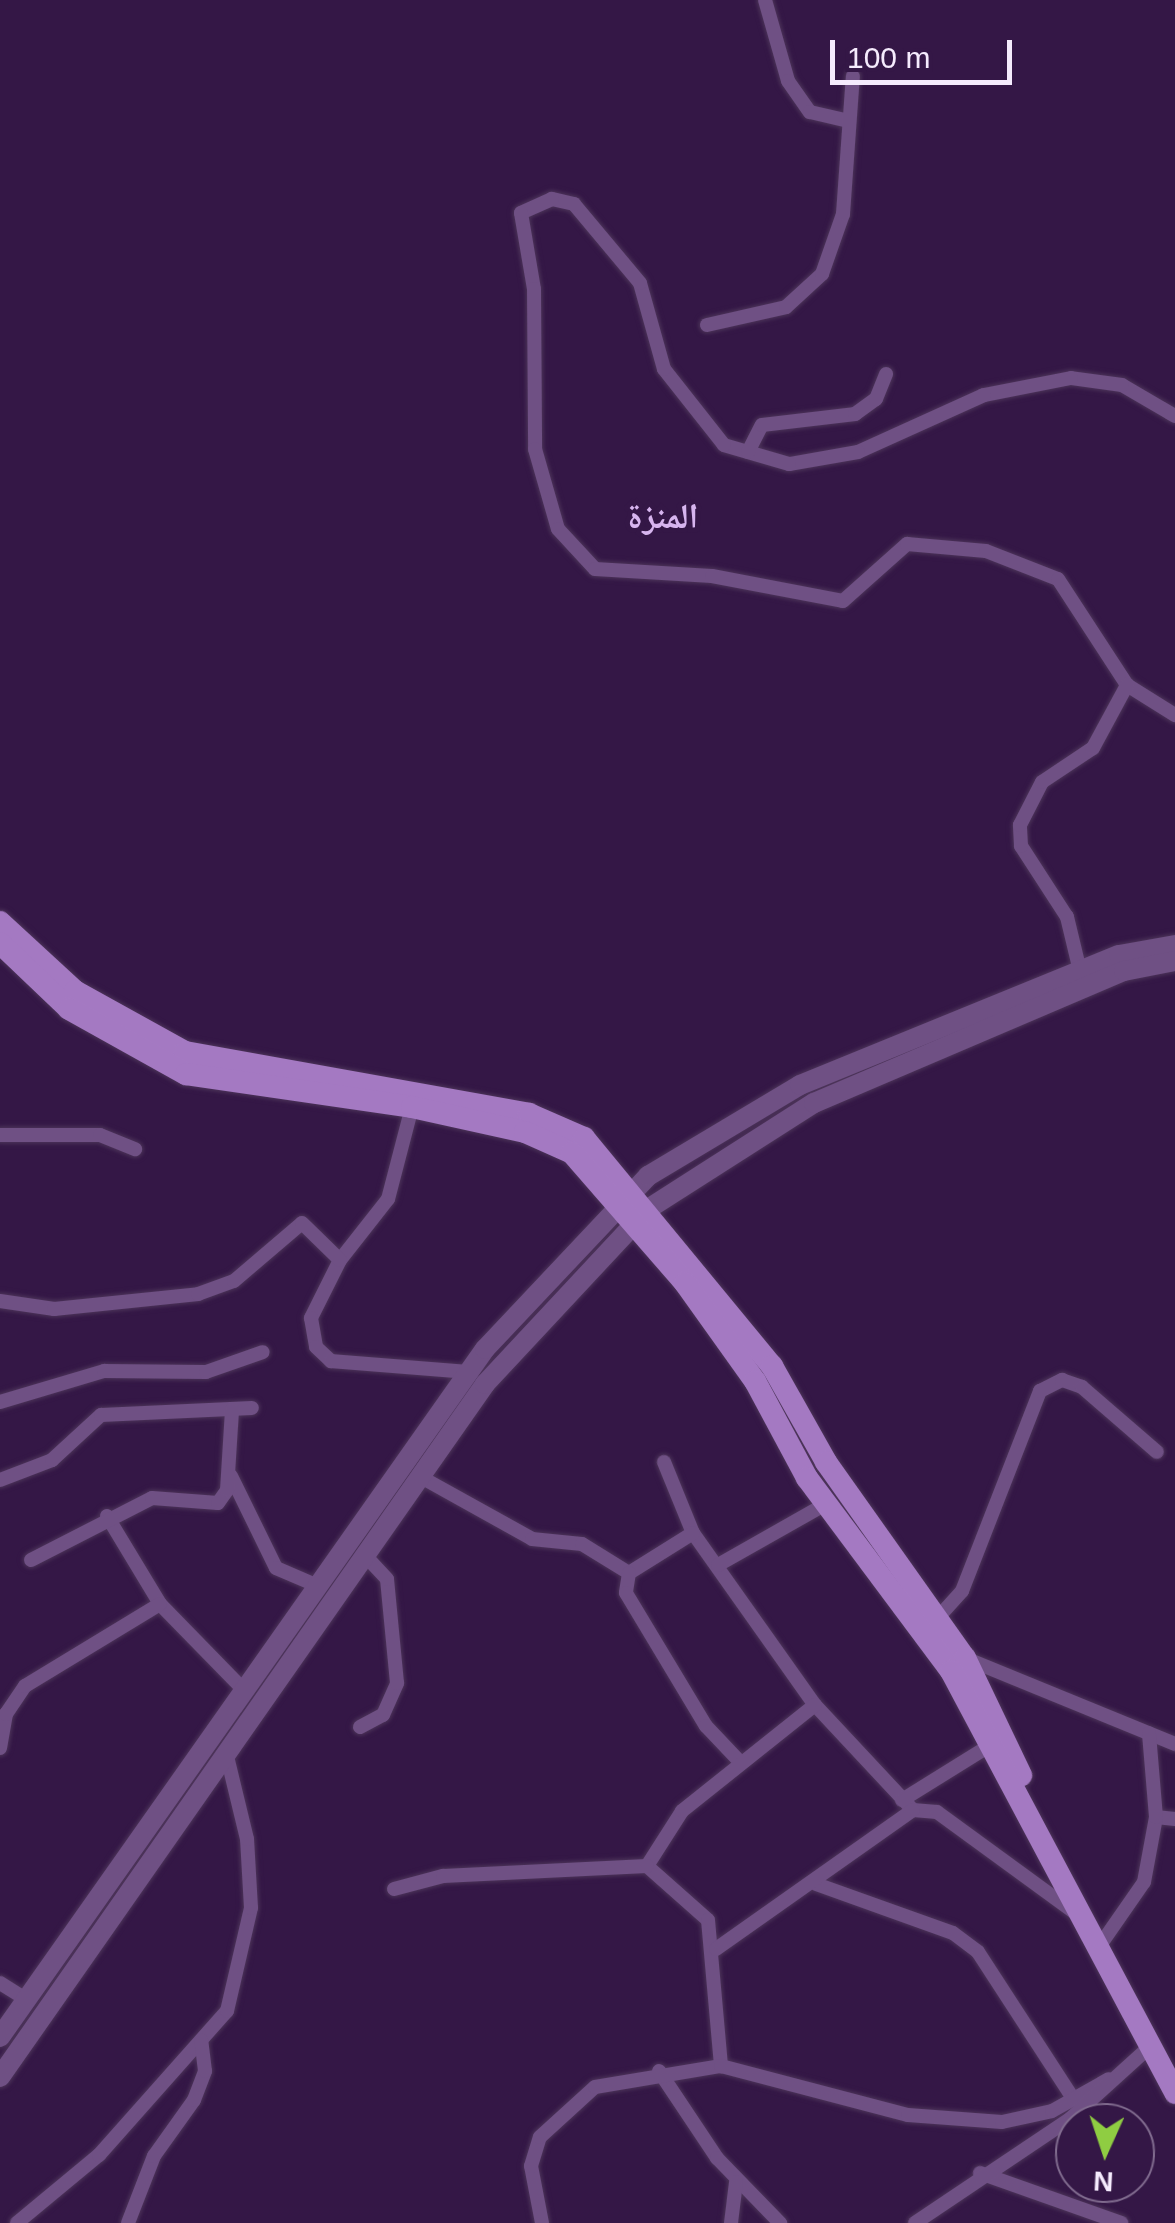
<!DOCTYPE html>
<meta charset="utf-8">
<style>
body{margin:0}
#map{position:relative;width:1175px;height:2223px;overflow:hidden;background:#341746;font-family:Helvetica,"Noto Naskh Arabic",sans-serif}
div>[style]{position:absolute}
.roads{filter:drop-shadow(0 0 2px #4c3459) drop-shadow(0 0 2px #4c3459)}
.street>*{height:14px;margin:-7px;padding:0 7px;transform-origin:7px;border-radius:7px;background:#6f5084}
.secondary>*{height:20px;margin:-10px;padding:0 10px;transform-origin:10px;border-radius:10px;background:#6f5084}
.primary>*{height:22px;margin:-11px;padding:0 11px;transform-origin:11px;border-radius:11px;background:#a479c2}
span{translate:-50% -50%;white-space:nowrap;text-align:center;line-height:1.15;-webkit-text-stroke:10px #341746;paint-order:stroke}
.district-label{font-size:35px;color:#d7b5ef;font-weight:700}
.north{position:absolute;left:1055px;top:2103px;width:100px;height:100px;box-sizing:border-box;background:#341746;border:2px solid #816c8f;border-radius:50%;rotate:183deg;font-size:28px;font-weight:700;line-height:40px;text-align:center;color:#f5ebfd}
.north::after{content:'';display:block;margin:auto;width:35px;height:45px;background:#8fcd42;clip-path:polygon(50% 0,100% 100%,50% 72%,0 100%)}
.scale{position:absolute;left:830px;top:40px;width:182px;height:45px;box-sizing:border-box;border:5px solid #f5ebfd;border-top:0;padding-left:12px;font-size:30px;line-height:35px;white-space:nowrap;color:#f5ebfd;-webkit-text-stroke:8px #341746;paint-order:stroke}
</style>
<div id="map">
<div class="roads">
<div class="street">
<div style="left:765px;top:0;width:84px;rotate:74.1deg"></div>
<div style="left:788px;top:81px;width:38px;rotate:55deg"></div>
<div style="left:810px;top:112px;width:36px;rotate:13deg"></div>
<div style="left:707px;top:325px;width:81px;rotate:-12.8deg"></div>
<div style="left:786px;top:307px;width:49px;rotate:-42.5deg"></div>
<div style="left:822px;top:274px;width:64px;rotate:-70.7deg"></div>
<div style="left:843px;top:214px;width:138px;rotate:-85.9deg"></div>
<div style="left:1175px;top:416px;width:61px;rotate:-149.7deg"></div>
<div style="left:1122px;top:385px;width:51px;rotate:-172.2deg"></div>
<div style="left:1071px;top:378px;width:89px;rotate:168.9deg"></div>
<div style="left:984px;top:395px;width:138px;rotate:155.7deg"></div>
<div style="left:858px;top:452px;width:70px;rotate:170.1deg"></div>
<div style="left:789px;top:464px;width:68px;rotate:-163.7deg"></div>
<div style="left:724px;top:445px;width:97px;rotate:-128.3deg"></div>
<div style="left:664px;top:369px;width:89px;rotate:-105.6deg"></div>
<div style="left:640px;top:283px;width:103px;rotate:-129.9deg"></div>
<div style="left:574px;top:204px;width:23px;rotate:-167deg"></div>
<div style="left:552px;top:199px;width:34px;rotate:156deg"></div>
<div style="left:521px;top:213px;width:77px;rotate:80.3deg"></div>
<div style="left:534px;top:289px;width:160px;rotate:89.6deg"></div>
<div style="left:535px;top:449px;width:83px;rotate:74deg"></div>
<div style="left:558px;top:529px;width:54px;rotate:47.2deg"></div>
<div style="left:595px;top:569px;width:117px;rotate:3.4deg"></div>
<div style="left:712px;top:576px;width:133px;rotate:10.8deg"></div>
<div style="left:843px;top:601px;width:86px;rotate:-41.7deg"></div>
<div style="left:907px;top:544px;width:79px;rotate:5.1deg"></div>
<div style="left:986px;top:551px;width:77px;rotate:21.3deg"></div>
<div style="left:1058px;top:579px;width:126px;rotate:56.9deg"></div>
<div style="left:1127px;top:685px;width:57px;rotate:32deg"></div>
<div style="left:748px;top:452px;width:30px;rotate:-63deg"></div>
<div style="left:762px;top:425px;width:94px;rotate:-6.7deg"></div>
<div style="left:855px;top:414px;width:26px;rotate:-36deg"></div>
<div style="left:876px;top:399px;width:27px;rotate:-68deg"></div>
<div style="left:1080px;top:971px;width:56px;rotate:-103.5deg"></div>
<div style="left:1067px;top:917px;width:85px;rotate:-122.9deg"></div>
<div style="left:1021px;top:846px;width:21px;rotate:-93deg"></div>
<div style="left:1020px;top:825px;width:48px;rotate:-62.9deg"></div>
<div style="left:1042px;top:782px;width:61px;rotate:-33.7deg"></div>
<div style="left:1093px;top:748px;width:72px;rotate:-61.6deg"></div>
<div style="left:412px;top:1107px;width:95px;rotate:104.6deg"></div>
<div style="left:388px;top:1199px;width:78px;rotate:128.2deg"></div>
<div style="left:340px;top:1260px;width:65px;rotate:116.6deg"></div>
<div style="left:311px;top:1318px;width:29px;rotate:80deg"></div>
<div style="left:316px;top:1347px;width:21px;rotate:43deg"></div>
<div style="left:331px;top:1361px;width:137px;rotate:4.6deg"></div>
<div style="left:0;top:1135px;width:100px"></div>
<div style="left:100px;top:1135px;width:38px;rotate:22deg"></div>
<div style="left:0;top:1301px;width:55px;rotate:8.4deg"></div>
<div style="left:54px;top:1309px;width:145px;rotate:-5.9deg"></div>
<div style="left:198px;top:1294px;width:38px;rotate:-20deg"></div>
<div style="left:234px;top:1281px;width:89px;rotate:-40.5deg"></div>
<div style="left:302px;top:1223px;width:53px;rotate:44.2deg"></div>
<div style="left:0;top:1402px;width:109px;rotate:-16.6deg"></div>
<div style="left:104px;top:1371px;width:102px;rotate:0.6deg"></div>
<div style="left:206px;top:1372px;width:60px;rotate:-19.3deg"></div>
<div style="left:664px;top:1462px;width:77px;rotate:67.8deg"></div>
<div style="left:693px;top:1533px;width:211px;rotate:54.7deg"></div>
<div style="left:815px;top:1705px;width:144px;rotate:47deg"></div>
<div style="left:913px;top:1810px;width:24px;rotate:5deg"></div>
<div style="left:937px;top:1812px;width:170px;rotate:36.1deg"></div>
<div style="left:231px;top:1476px;width:102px;rotate:63.9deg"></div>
<div style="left:276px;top:1568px;width:46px;rotate:23.2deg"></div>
<div style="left:419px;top:1476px;width:129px;rotate:29.1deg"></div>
<div style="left:532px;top:1539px;width:50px;rotate:5.7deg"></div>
<div style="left:582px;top:1544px;width:55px;rotate:31.7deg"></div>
<div style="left:0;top:1480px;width:56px;rotate:-21deg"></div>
<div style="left:52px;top:1460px;width:67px;rotate:-42.6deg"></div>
<div style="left:101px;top:1415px;width:151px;rotate:-2.7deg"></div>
<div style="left:107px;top:1516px;width:103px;rotate:58.9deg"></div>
<div style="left:160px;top:1604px;width:122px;rotate:45.7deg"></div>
<div style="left:693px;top:1533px;width:75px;rotate:148deg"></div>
<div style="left:629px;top:1573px;width:20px;rotate:99deg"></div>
<div style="left:626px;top:1593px;width:155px;rotate:59deg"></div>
<div style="left:706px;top:1726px;width:51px;rotate:46.6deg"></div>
<div style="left:31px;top:1560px;width:136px;rotate:-27.1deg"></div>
<div style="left:152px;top:1498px;width:66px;rotate:4.3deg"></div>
<div style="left:218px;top:1503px;width:16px;rotate:-55deg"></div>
<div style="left:227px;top:1490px;width:80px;rotate:-86.4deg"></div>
<div style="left:718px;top:1565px;width:124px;rotate:-29.5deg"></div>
<div style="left:934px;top:1622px;width:42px;rotate:-47.9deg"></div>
<div style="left:962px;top:1591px;width:215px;rotate:-68.7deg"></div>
<div style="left:1040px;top:1391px;width:25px;rotate:-27deg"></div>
<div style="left:1062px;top:1380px;width:21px;rotate:19deg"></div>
<div style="left:1082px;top:1387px;width:99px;rotate:40.9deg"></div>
<div style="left:967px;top:1659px;width:225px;rotate:22.2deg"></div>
<div style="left:360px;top:1727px;width:26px;rotate:-28deg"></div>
<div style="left:383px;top:1715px;width:35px;rotate:-66deg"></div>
<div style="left:397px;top:1683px;width:104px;rotate:-95.5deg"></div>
<div style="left:387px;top:1579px;width:34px;rotate:-133deg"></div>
<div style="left:0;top:1748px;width:35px;rotate:-80deg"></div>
<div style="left:6px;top:1714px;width:34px;rotate:-56deg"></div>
<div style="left:25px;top:1686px;width:158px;rotate:-31.3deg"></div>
<div style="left:902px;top:1800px;width:102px;rotate:-31.8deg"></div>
<div style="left:1156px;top:1817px;width:19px;rotate:6deg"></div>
<div style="left:647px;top:1866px;width:65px;rotate:-57.5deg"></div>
<div style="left:682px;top:1811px;width:170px;rotate:-38.6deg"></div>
<div style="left:647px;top:1866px;width:81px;rotate:41.5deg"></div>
<div style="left:708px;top:1920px;width:147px;rotate:84.9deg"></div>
<div style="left:816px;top:1884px;width:145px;rotate:19.7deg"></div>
<div style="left:953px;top:1933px;width:31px;rotate:37deg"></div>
<div style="left:978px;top:1952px;width:173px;rotate:57deg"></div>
<div style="left:394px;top:1889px;width:51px;rotate:-14.9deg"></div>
<div style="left:443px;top:1876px;width:204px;rotate:-2.8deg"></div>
<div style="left:1103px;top:1941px;width:72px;rotate:-55.2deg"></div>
<div style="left:1144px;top:1882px;width:66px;rotate:-79.5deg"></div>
<div style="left:1156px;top:1817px;width:84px;rotate:-94.8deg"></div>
<div style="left:716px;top:1949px;width:241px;rotate:-35.2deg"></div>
<div style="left:0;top:1983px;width:31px;rotate:32deg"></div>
<div style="left:659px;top:2071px;width:105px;rotate:56.3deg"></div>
<div style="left:717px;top:2158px;width:91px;rotate:45.9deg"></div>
<div style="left:980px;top:2173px;width:150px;rotate:19.5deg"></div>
<div style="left:17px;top:2223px;width:107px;rotate:-39.7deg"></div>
<div style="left:99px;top:2155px;width:193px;rotate:-48.4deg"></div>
<div style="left:227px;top:2011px;width:106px;rotate:-76.9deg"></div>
<div style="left:251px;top:1908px;width:69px;rotate:-93.3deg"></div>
<div style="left:247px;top:1839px;width:89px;rotate:-103.6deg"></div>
<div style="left:128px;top:2223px;width:72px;rotate:-68.8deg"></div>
<div style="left:154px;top:2156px;width:69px;rotate:-54.5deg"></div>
<div style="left:194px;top:2100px;width:31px;rotate:-69deg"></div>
<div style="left:205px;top:2071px;width:31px;rotate:-97deg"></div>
<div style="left:542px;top:2223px;width:58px;rotate:-100.9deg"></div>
<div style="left:531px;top:2166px;width:30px;rotate:-73deg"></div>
<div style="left:540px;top:2137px;width:74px;rotate:-42.3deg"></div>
<div style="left:595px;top:2087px;width:128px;rotate:-9.5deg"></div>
<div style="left:721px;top:2066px;width:193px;rotate:14.7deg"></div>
<div style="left:908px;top:2115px;width:94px;rotate:4.3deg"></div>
<div style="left:1002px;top:2122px;width:51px;rotate:-12.4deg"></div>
<div style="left:1052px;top:2111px;width:65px;rotate:-29.3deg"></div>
<div style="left:731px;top:2223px;width:41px;rotate:-83deg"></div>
<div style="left:915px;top:2223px;width:188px;rotate:-33.9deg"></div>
<div style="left:1071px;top:2118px;width:101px;rotate:-42.2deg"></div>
</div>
<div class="secondary">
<div style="left:0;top:2037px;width:842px;rotate:-54.82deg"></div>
<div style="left:485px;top:1349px;width:238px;rotate:-46.7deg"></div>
<div style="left:648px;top:1176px;width:177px;rotate:-30.9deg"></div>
<div style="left:800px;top:1085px;width:344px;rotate:-22.2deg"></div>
<div style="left:1119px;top:955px;width:57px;rotate:-10.1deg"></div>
<div style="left:0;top:2077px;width:846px;rotate:-55.01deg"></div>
<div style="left:485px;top:1384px;width:239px;rotate:-47deg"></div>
<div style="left:648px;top:1209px;width:197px;rotate:-32.6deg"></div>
<div style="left:814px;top:1103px;width:337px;rotate:-23.1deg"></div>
<div style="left:1124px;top:971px;width:52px;rotate:-11.1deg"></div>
</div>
<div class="primary">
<div style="left:0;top:922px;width:102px;rotate:42.6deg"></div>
<div style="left:75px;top:991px;width:126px;rotate:29deg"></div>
<div style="left:185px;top:1052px;width:350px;rotate:10.2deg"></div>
<div style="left:529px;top:1114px;width:60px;rotate:23.6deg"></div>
<div style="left:584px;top:1138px;width:296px;rotate:50.5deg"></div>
<div style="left:772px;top:1366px;width:110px;rotate:60.6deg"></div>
<div style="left:826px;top:1462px;width:240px;rotate:54.7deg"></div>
<div style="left:965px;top:1658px;width:130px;rotate:64.4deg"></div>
<div style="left:0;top:943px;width:95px;rotate:43.7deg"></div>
<div style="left:69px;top:1009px;width:134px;rotate:29.1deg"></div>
<div style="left:186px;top:1074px;width:228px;rotate:8.3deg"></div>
<div style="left:412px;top:1107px;width:116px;rotate:12.5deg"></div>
<div style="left:525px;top:1132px;width:51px;rotate:24.1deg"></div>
<div style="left:572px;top:1153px;width:172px;rotate:49deg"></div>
<div style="left:685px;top:1283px;width:120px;rotate:54.5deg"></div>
<div style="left:755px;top:1381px;width:110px;rotate:61.8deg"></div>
<div style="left:807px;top:1478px;width:241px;rotate:53.3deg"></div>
<div style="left:951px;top:1671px;width:478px;rotate:62deg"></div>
</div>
</div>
<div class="district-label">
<span style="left:663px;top:516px">المنزة</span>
</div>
<div class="north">N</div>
<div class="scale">100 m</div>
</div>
